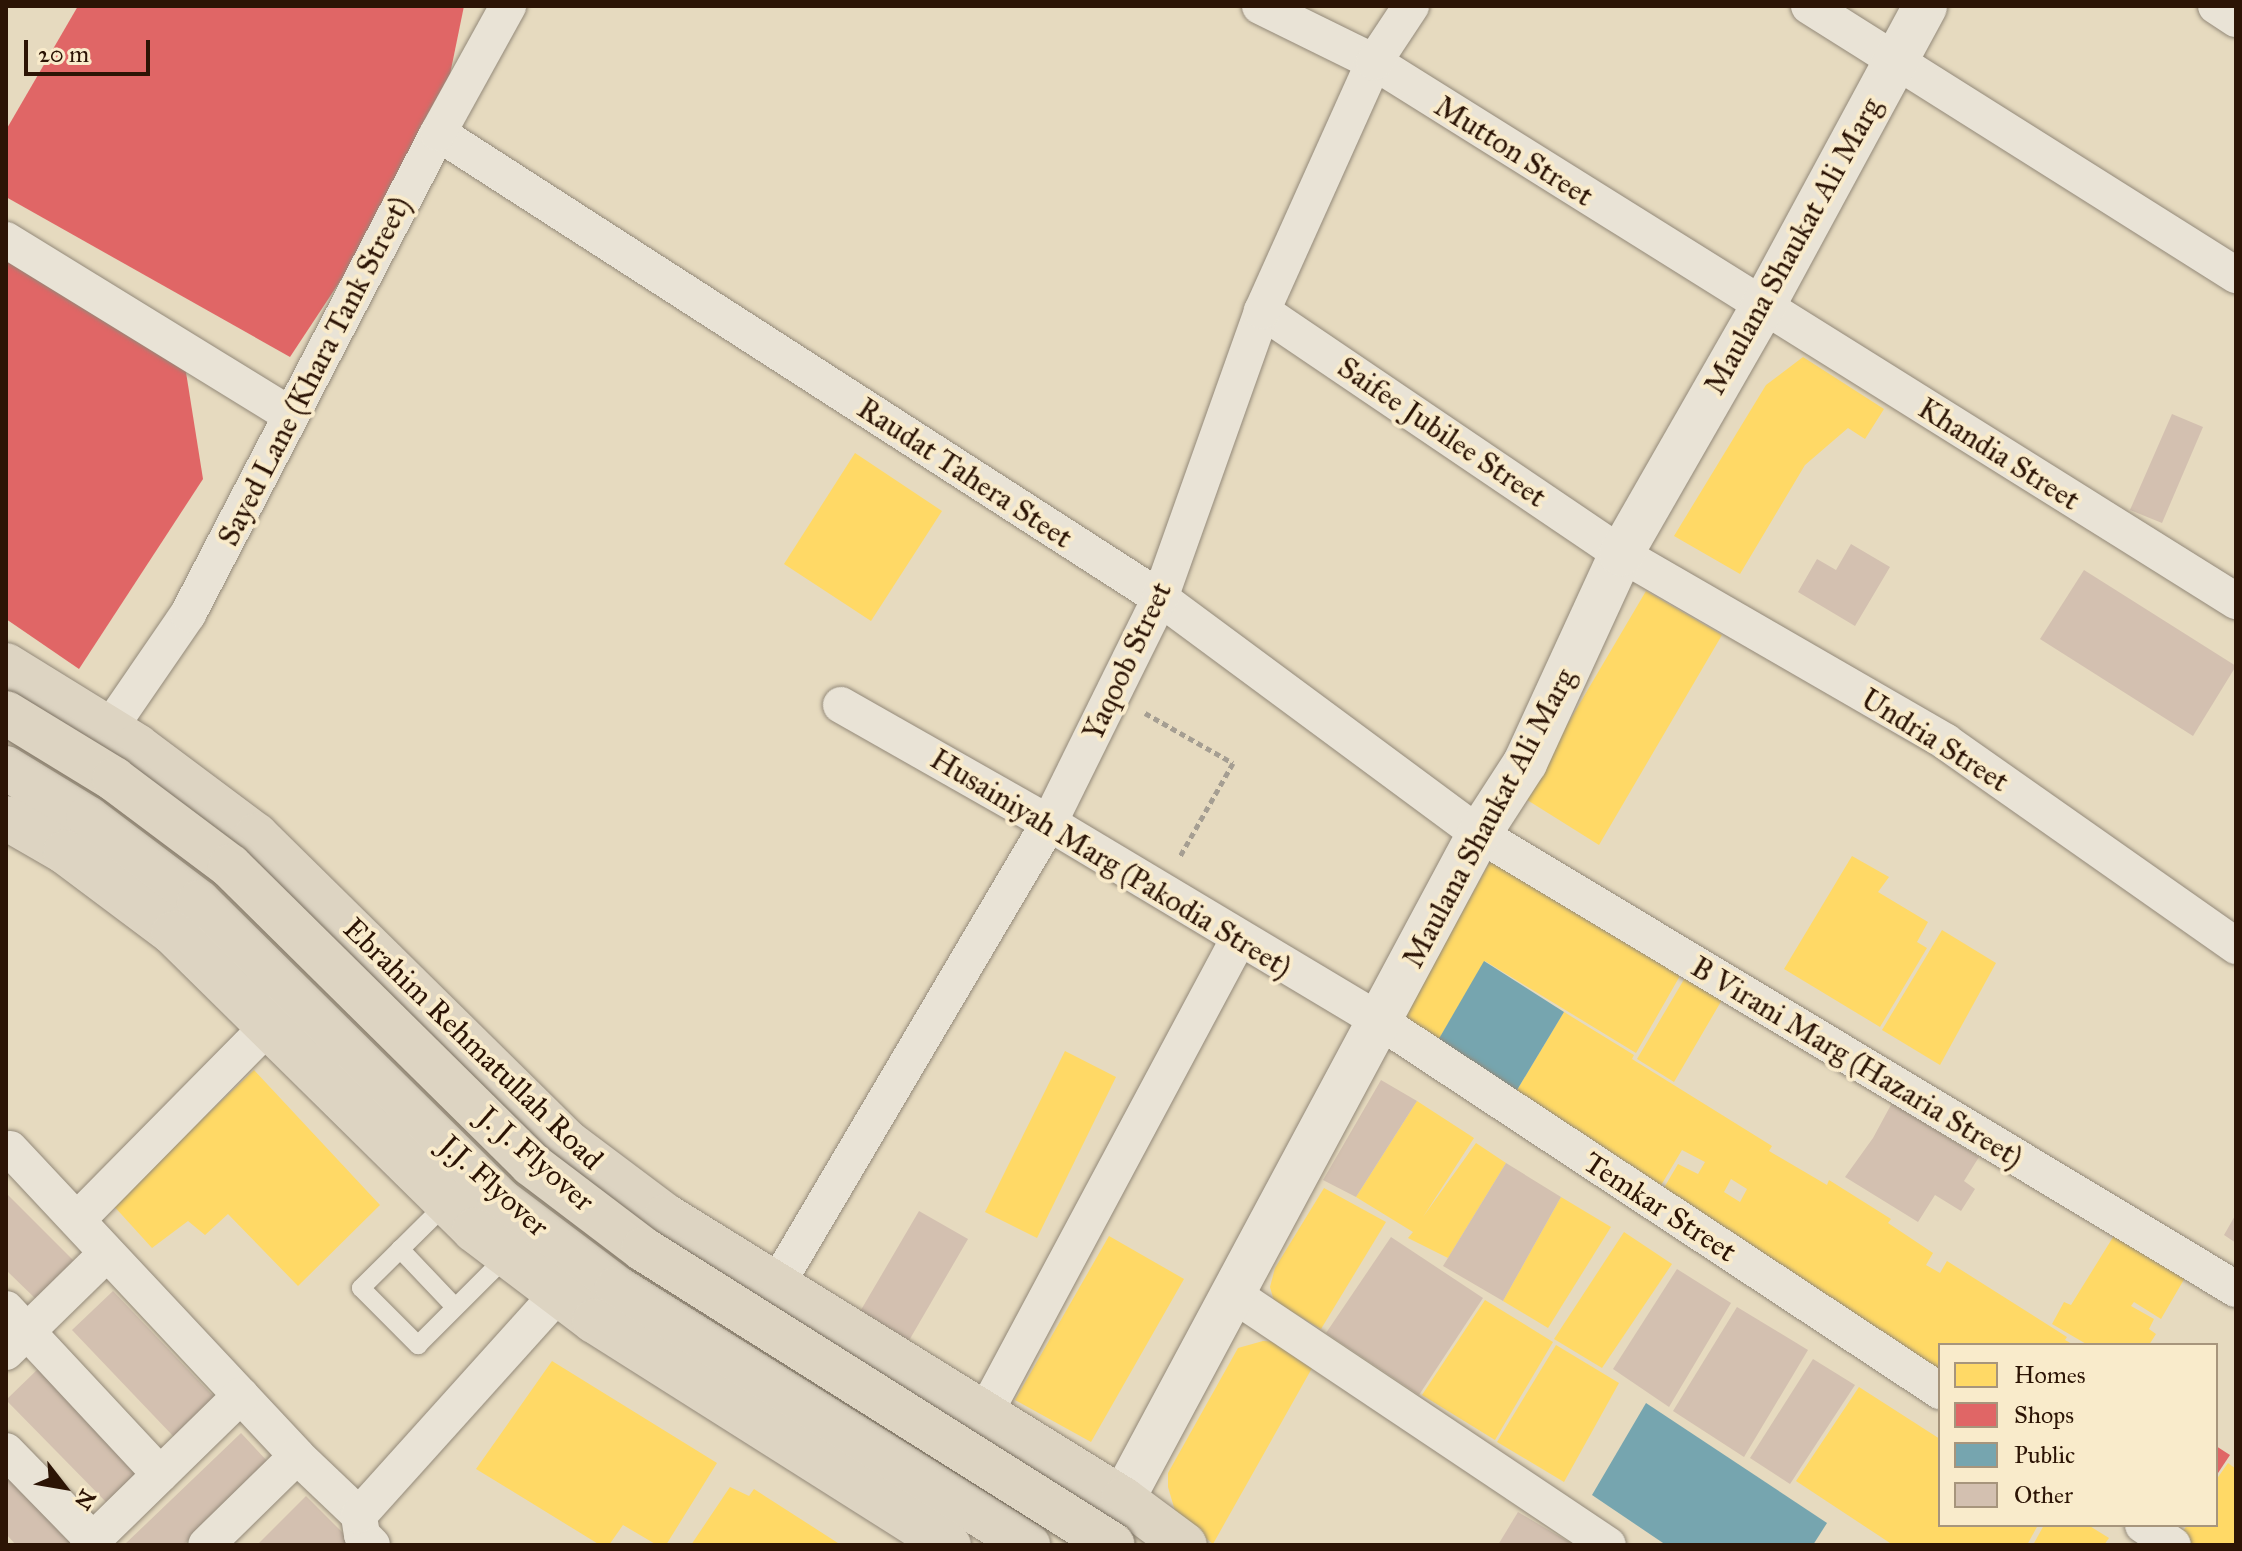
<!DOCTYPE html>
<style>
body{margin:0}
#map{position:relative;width:2242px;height:1551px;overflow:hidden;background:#e6dabf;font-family:"IM FELL Great Primer",serif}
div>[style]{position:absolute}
.homes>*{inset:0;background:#ffd966}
.shops>*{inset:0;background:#e06666}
.public>*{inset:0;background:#76a5af}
.building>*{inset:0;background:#d3c0b0}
.path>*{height:5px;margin-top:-2.5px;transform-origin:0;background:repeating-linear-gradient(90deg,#a59e92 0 6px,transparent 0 10px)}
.roads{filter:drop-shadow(0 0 2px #938979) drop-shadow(0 0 2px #938979)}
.service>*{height:18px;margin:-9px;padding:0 9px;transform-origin:9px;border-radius:9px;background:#e9e3d6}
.minor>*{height:36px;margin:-18px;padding:0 18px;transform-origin:18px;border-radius:18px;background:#e9e3d6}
.secondary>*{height:44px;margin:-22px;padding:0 22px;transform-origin:22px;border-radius:22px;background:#e9e3d6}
.primary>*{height:44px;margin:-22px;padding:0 22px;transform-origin:22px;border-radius:22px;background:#ddd4c2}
.bridges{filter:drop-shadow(0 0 2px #796f60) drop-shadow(0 0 2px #796f60)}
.primary-bridge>*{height:44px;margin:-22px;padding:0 22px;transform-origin:22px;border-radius:22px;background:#ddd4c2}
span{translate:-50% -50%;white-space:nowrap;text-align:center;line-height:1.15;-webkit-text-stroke:8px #f9ebcb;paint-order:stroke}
.street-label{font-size:30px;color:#2c1405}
.frame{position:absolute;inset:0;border:8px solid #2c1405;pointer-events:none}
.legend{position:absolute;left:1938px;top:1343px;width:280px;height:184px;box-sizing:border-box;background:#f9ebcb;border:2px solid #a7957c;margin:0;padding:10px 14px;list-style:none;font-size:24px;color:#2c1405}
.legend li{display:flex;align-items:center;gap:16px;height:40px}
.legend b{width:40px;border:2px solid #a7957c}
.north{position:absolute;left:24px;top:1447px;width:80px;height:80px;-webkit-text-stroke:6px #f9ebcb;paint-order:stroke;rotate:121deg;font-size:22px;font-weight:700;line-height:32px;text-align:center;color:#2c1405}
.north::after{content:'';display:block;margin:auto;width:28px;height:36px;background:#2c1405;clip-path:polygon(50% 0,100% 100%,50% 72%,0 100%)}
.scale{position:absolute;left:24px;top:40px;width:126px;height:36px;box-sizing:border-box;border:4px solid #2c1405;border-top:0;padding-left:10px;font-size:24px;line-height:28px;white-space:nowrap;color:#2c1405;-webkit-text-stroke:6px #f9ebcb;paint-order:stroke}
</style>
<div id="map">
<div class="homes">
<div style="clip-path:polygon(1803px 357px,1884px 409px,1865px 439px,1848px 428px,1805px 465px,1740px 574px,1674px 536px,1766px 385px)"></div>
<div style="clip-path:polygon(855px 453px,942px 511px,871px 621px,784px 564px)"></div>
<div style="clip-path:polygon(1646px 591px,1722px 635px,1599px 845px,1524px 798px)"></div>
<div style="clip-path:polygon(1497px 849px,1685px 967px,1636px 1053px,1485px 961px,1433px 1049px,1399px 1027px)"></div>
<div style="clip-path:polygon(1852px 856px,1889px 877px,1878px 892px,1928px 922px,1917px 942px,1927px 948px,1880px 1027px,1784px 969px)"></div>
<div style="clip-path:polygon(1942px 930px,1996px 963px,1940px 1065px,1882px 1030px)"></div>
<div style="clip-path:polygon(1689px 971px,1726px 993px,1674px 1082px,1637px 1059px)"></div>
<div style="clip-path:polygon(evenodd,1564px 1012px,1634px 1055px,1632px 1059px,1772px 1146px,1769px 1151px,1827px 1185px,1829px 1180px,1891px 1219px,1888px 1223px,1933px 1253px,1926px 1265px,1940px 1273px,1947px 1261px,2067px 1337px,2065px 1340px,2074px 1345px,1940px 1345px,1940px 1387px,1658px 1198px,1678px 1164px,1698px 1174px,1705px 1162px,1682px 1150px,1654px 1197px,1511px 1100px,1564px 1012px,1731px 1179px,1747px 1189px,1740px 1202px,1724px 1192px,1731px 1179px)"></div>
<div style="clip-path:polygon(1065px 1051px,1116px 1077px,1037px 1238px,985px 1212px)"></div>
<div style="clip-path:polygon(254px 1070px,380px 1205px,298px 1286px,228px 1214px,205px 1235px,188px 1221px,152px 1248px,112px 1204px)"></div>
<div style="clip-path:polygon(1417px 1101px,1474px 1138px,1423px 1217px,1476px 1143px,1506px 1163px,1448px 1258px,1408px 1238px,1413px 1232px,1356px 1197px)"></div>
<div style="clip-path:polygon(1324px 1188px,1386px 1222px,1321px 1329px,1274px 1301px,1270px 1287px,1275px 1268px)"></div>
<div style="clip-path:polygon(1561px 1197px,1611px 1227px,1548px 1328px,1503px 1301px)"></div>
<div style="clip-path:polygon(1624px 1232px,1672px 1264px,1602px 1368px,1554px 1339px)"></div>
<div style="clip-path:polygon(2115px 1234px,2186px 1276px,2161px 1319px,2134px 1302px,2131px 1306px,2154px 1319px,2149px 1329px,2156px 1334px,2149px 1345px,2088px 1345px,2052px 1324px,2064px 1302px,2071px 1305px)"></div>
<div style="clip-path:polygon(1109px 1236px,1184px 1279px,1091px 1442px,1015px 1400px)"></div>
<div style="clip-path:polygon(1485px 1300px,1553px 1342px,1495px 1440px,1422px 1395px)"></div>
<div style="clip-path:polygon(1263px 1341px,1278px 1342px,1316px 1361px,1213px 1544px,1176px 1514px,1168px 1487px,1168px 1473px,1238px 1348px)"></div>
<div style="clip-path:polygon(1556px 1345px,1619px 1383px,1564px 1482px,1497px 1442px)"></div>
<div style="clip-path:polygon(552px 1361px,717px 1463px,666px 1545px,657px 1545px,623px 1525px,609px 1545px,600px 1545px,476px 1469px)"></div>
<div style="clip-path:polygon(1859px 1387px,1940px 1439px,1940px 1525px,2038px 1525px,2027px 1545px,1893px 1545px,1796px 1481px)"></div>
<div style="clip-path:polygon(2228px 1463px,2236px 1469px,2236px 1545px,2188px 1545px,2178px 1539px,2187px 1525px,2216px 1525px,2216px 1480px)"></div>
<div style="clip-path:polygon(730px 1487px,749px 1496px,754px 1489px,841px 1545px,691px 1545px)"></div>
<div style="clip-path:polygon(2044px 1525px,2088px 1525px,2109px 1538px,2104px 1545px,2033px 1545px)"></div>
</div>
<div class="shops">
<div style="clip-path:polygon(78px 6px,464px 6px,438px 133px,290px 357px,6px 197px,6px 130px)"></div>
<div style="clip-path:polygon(6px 257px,185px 366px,203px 479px,79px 669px,6px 619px)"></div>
<div style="clip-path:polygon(2216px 1446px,2230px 1455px,2216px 1476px)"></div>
</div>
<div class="public">
<div style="clip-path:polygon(1484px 961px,1564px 1012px,1511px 1100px,1433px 1049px)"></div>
<div style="clip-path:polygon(1646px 1403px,1827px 1523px,1813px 1545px,1666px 1545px,1592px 1495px)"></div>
</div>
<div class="building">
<div style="clip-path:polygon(2172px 414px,2203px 427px,2162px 523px,2130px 510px)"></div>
<div style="clip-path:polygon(1851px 544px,1890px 567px,1855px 626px,1798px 592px,1817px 559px,1836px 570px)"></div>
<div style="clip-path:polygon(2084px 570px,2236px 666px,2193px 736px,2040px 639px)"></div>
<div style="clip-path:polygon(1381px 1080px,1417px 1101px,1356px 1197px,1323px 1180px)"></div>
<div style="clip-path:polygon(1892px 1103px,1979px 1157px,1964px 1181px,1975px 1189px,1961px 1211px,1935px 1195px,1918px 1222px,1845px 1177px,1873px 1138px)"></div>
<div style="clip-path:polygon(1506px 1163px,1561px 1197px,1503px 1301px,1443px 1266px)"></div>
<div style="clip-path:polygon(6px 1193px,80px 1267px,42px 1305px,6px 1270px)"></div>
<div style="clip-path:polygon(919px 1211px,968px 1239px,900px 1356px,851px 1327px)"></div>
<div style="clip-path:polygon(2236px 1214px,2236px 1243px,2224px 1235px)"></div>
<div style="clip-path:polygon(1391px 1237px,1483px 1298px,1419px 1395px,1326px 1333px)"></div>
<div style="clip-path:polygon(1677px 1269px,1731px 1303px,1669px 1407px,1613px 1369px)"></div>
<div style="clip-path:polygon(113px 1291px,215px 1398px,174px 1437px,72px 1330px)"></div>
<div style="clip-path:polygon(1737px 1307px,1808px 1350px,1744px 1457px,1673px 1411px)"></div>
<div style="clip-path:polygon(1813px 1359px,1855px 1385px,1790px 1484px,1750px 1458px)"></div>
<div style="clip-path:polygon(40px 1367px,143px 1472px,109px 1505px,6px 1400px)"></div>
<div style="clip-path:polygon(241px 1433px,269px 1463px,183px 1545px,124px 1545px)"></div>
<div style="clip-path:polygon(6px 1455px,82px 1534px,71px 1545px,16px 1545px,6px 1534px)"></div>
<div style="clip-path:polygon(306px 1496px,355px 1545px,257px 1545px)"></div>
<div style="clip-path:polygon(1518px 1512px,1574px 1545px,1498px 1545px)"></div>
</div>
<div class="path">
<div style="left:1145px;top:713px;width:101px;rotate:29.6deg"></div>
<div style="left:1233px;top:763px;width:109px;rotate:119.6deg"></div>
</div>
<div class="roads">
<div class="service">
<div style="left:447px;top:1203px;width:121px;rotate:135.3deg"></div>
<div style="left:361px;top:1288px;width:81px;rotate:45deg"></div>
<div style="left:418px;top:1345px;width:126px;rotate:-45deg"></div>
<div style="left:400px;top:1249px;width:79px;rotate:46.5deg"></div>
</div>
<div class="minor">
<div style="left:1260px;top:6px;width:127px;rotate:26.2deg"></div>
<div style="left:1374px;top:62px;width:1017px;rotate:32.02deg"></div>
<div style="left:1809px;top:6px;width:505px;rotate:32.21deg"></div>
<div style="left:2216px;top:6px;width:24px;rotate:33deg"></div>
<div style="left:438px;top:133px;width:859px;rotate:32.78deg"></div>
<div style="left:1160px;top:598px;width:397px;rotate:36.5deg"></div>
<div style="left:1479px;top:834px;width:883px;rotate:31.01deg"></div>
<div style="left:6px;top:240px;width:334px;rotate:31.6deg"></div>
<div style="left:1262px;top:311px;width:434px;rotate:34.1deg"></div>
<div style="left:1621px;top:554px;width:375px;rotate:30deg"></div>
<div style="left:1946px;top:742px;width:355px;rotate:35.1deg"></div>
<div style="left:841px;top:705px;width:239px;rotate:29.6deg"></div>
<div style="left:1049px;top:823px;width:387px;rotate:30.9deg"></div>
<div style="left:1381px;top:1022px;width:670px;rotate:33.43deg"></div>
<div style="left:109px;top:729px;width:140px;rotate:-55.5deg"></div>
<div style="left:188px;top:614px;width:542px;rotate:-62.54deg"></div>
<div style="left:438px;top:133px;width:145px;rotate:-61.1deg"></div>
<div style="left:10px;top:1149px;width:420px;rotate:46.9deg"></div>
<div style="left:297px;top:1456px;width:127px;rotate:135.6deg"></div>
<div style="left:77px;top:1220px;width:271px;rotate:-45.4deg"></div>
<div style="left:777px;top:1284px;width:535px;rotate:-59.46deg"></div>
<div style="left:1049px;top:823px;width:251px;rotate:-63.7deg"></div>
<div style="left:1160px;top:598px;width:305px;rotate:-70.4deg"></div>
<div style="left:1262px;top:311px;width:273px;rotate:-65.8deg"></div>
<div style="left:1374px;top:62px;width:67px;rotate:-56.5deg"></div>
<div style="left:1233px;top:1294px;width:451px;rotate:33.8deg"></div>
<div style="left:6px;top:1309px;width:226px;rotate:47deg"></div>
<div style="left:6px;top:1352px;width:141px;rotate:-44.4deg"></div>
<div style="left:985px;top:1413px;width:539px;rotate:-61.86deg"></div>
<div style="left:6px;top:1451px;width:124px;rotate:45.7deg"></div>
<div style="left:297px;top:1456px;width:86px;rotate:43.6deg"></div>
<div style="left:2143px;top:1525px;width:36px;rotate:34deg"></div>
<div style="left:88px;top:1545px;width:214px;rotate:-44.4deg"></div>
<div style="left:372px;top:1545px;width:14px;rotate:-135deg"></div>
<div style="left:362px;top:1535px;width:20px;rotate:-99deg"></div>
<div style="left:359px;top:1515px;width:297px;rotate:-48deg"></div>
</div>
<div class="secondary">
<div style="left:1105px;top:1532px;width:792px;rotate:-61.82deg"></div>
<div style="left:1479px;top:834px;width:85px;rotate:-57.1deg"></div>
<div style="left:1525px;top:763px;width:230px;rotate:-65.3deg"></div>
<div style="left:1621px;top:554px;width:284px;rotate:-60.2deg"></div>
<div style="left:1762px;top:308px;width:343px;rotate:-61.6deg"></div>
</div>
<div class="primary">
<div style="left:6px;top:665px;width:154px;rotate:31.7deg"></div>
<div style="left:137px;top:746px;width:149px;rotate:36.8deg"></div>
<div style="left:256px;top:835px;width:436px;rotate:44.6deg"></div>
<div style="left:566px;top:1141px;width:125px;rotate:36.9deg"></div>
<div style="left:666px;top:1216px;width:538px;rotate:31.77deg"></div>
<div style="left:1123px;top:1499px;width:77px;rotate:36.6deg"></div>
<div style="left:6px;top:768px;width:96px;rotate:31.4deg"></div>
<div style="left:88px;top:818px;width:139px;rotate:37.1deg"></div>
<div style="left:199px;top:902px;width:424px;rotate:44.7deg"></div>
<div style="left:500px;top:1200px;width:146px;rotate:36.9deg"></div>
<div style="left:617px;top:1288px;width:485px;rotate:32deg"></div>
<div style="left:6px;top:818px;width:68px;rotate:30deg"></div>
<div style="left:65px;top:852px;width:135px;rotate:36.9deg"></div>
<div style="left:173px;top:933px;width:423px;rotate:44.6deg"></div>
<div style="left:474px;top:1230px;width:151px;rotate:37.2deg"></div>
<div style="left:594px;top:1321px;width:420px;rotate:32.3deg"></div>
</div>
</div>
<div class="bridges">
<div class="primary-bridge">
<div style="left:6px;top:713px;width:127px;rotate:31.4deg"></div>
<div style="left:114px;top:779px;width:145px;rotate:36.9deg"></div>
<div style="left:230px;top:866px;width:424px;rotate:44.7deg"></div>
<div style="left:531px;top:1164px;width:141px;rotate:37.2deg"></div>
<div style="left:643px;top:1249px;width:555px;rotate:32.2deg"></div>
</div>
</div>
<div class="street-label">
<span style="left:1514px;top:151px;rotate:32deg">Mutton Street</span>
<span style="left:1793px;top:246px;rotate:-61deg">Maulana Shaukat Ali Marg</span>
<span style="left:314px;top:371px;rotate:-63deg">Sayed Lane (Khara Tank Street)</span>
<span style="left:1442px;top:432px;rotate:34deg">Saifee Jubilee Street</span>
<span style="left:1999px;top:454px;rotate:32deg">Khandia Street</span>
<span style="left:965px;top:473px;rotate:33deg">Raudat Tahera Steet</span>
<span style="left:1127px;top:661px;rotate:-65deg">Yaqoob Street</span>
<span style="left:1935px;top:740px;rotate:32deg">Undria Street</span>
<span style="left:1489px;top:818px;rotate:-62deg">Maulana Shaukat Ali Marg</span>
<span style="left:1111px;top:863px;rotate:31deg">Husainiyah Marg (Pakodia Street)</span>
<span style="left:473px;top:1044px;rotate:44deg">Ebrahim Rehmatullah Road</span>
<span style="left:1857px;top:1062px;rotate:31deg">B Virani Marg (Hazaria Street)</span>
<span style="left:536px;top:1159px;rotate:41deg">J. J. Flyover</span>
<span style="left:494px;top:1186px;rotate:42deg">J.J. Flyover</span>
<span style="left:1660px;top:1207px;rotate:33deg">Temkar Street</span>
</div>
<div class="frame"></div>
<ul class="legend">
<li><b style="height:22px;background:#ffd966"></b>Homes</li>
<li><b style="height:22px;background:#e06666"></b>Shops</li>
<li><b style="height:22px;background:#76a5af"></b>Public</li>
<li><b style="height:22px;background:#d3c0b0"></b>Other</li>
</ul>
<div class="north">N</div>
<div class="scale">20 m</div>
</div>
